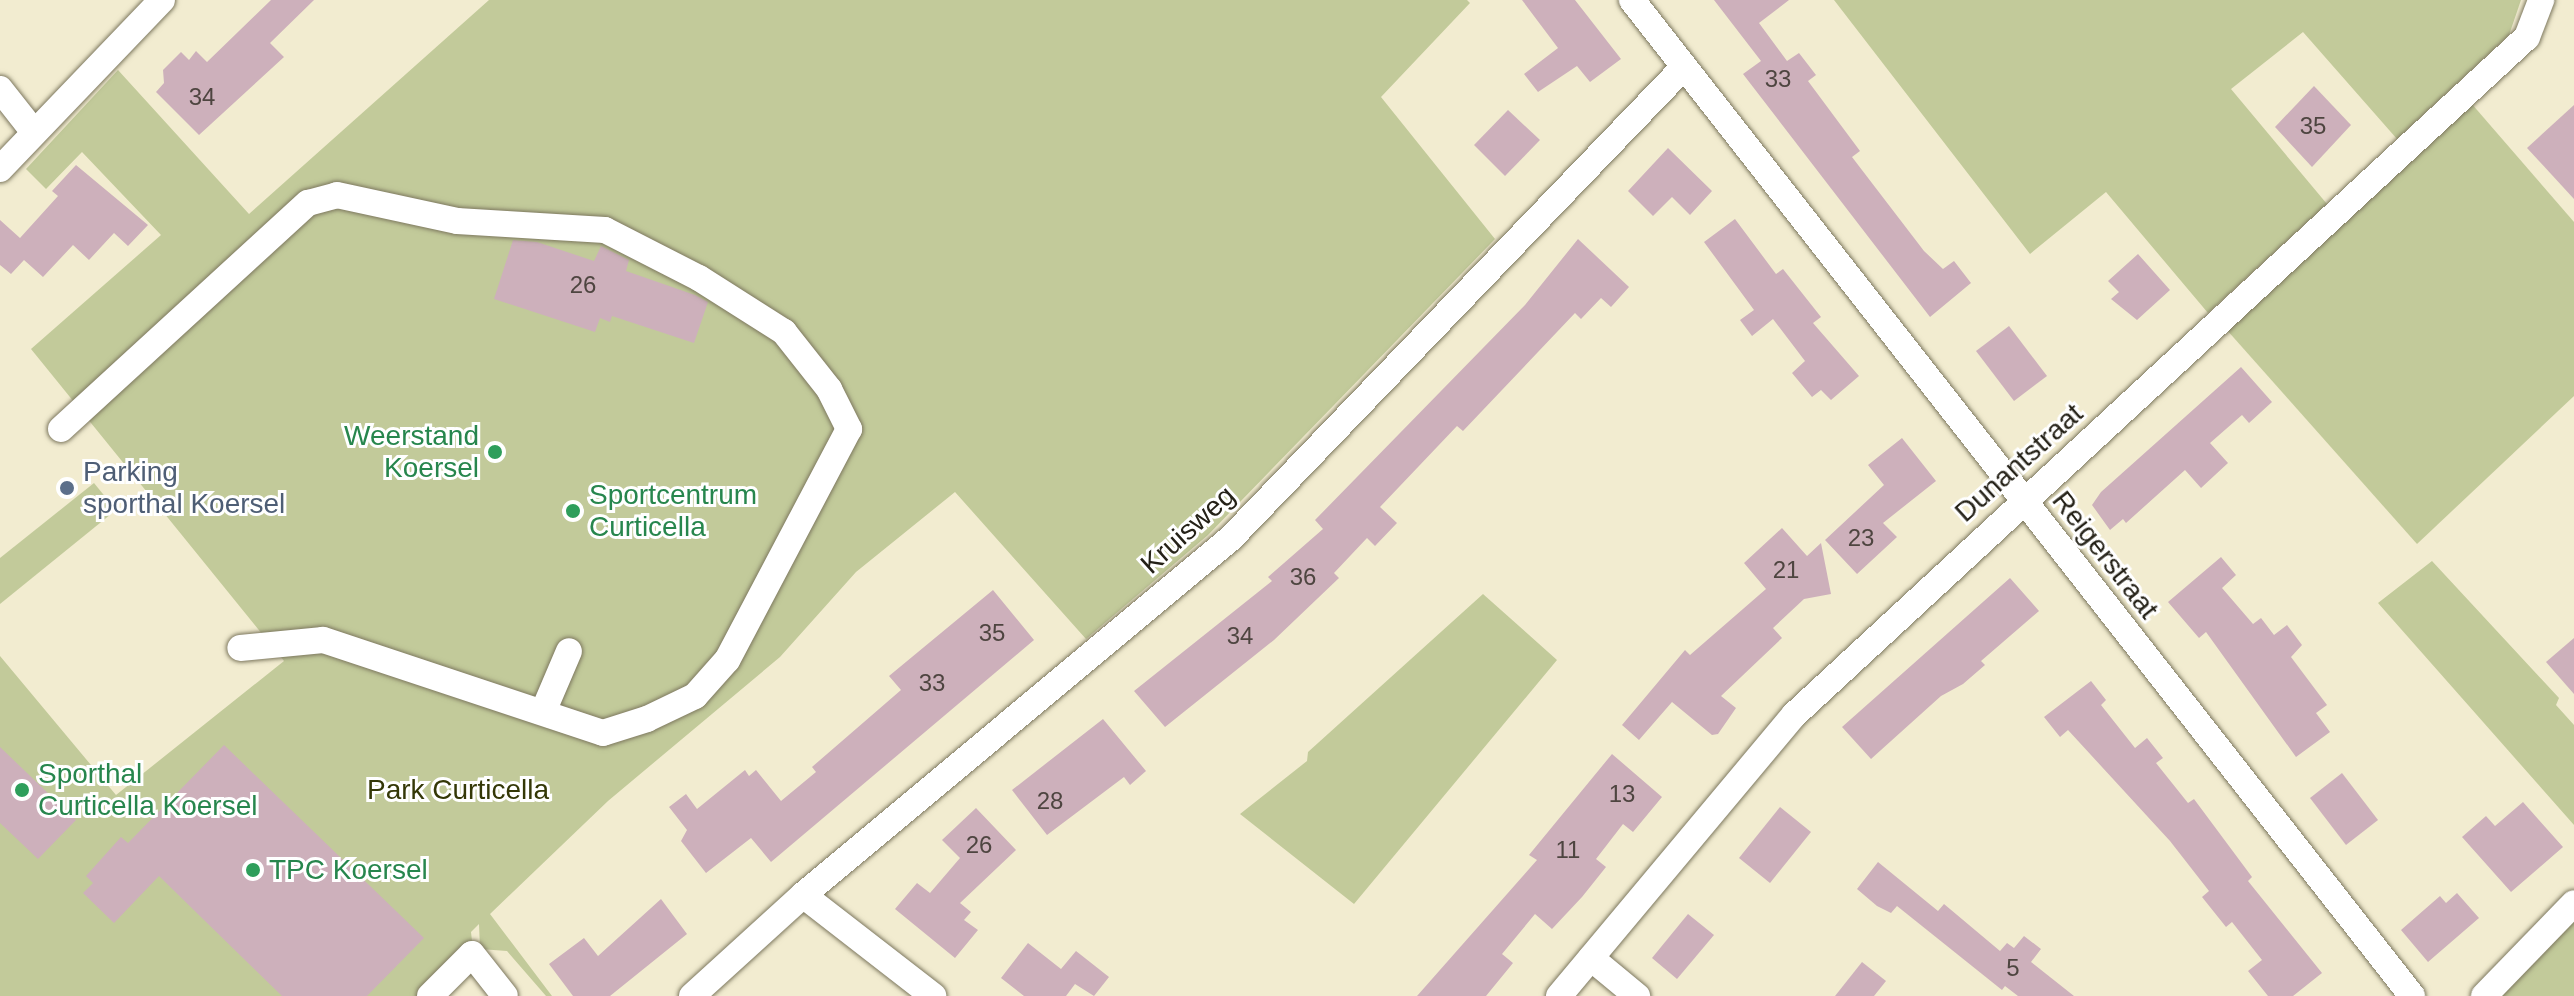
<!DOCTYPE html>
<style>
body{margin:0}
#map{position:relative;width:2574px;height:996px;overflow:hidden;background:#f2ecd0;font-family:Arial,sans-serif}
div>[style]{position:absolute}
.green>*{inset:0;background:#c2ca9a}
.building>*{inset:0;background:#cdb0bb}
.roads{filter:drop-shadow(0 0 2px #7d785f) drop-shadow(0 0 2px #7d785f)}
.minor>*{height:26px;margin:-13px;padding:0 13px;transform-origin:13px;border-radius:13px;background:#fff}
.dots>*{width:22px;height:22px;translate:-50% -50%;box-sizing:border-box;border:4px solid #fff;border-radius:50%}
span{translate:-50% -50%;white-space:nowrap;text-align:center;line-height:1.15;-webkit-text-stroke:6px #fff;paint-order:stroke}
.number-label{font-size:24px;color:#4e4540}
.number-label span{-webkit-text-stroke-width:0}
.leisure-label{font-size:28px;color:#27864d}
.right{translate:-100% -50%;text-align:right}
.left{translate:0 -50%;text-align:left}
.street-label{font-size:28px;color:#242117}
.service-label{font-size:28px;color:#4e5e75}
.park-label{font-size:28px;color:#343807}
</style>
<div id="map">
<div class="green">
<div style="clip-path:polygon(489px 0,1467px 0,1470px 3px,1381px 97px,1495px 239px,1208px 535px,1086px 639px,955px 492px,856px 572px,780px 657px,608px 801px,490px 914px,552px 996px,546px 996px,507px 951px,480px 949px,479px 924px,471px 932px,472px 941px,417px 996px,0 996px,0 656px,116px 795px,284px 661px,31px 349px,161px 235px,82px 152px,46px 189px,26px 169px,118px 70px,249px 214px)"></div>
<div style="clip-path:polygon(1834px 0,2521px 0,2509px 35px,2397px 139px,2303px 32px,2231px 89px,2327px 204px,2208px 313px,2106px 192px,2030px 254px)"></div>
<div style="clip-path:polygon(2471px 103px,2574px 222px,2574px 396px,2417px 544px,2226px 329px)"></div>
<div style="clip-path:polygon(94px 483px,116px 510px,0 604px,0 558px)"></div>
<div style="clip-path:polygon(2432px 561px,2559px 698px,2556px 705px,2574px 725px,2574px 825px,2378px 603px)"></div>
<div style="clip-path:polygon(1483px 594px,1557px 660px,1354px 904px,1240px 814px,1307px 761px,1308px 752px)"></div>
<div style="clip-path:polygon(2574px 918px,2574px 996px,2500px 996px)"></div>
</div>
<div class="building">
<div style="clip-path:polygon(271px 0,314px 0,270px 43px,284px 57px,199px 135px,156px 92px,164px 83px,163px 70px,181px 52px,189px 60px,196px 51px,207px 62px)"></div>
<div style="clip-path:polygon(1522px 0,1575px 0,1621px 59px,1590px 82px,1577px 66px,1538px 92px,1524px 74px,1558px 48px)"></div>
<div style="clip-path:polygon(1714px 0,1789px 0,1759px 23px,1787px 61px,1799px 53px,1816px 75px,1808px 81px,1860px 151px,1852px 157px,1924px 251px,1943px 269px,1954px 261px,1971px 283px,1930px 317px,1743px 74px,1761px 61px)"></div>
<div style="clip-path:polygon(2314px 86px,2351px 125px,2312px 167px,2275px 127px)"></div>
<div style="clip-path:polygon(2574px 105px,2574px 199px,2527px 148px)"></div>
<div style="clip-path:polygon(1508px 110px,1540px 140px,1505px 176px,1474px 145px)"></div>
<div style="clip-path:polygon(1668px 148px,1712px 191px,1690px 215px,1672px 197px,1653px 216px,1628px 191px)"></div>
<div style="clip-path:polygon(76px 165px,148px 225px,128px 246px,114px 233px,89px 260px,73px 245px,43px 277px,24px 260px,11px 274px,0 265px,0 220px,20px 238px,58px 196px,52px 191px)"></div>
<div style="clip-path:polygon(1735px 219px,1776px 274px,1783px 269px,1821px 317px,1813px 323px,1859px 376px,1831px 400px,1821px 390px,1812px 397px,1792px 373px,1805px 361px,1773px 319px,1752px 336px,1740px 320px,1754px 310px,1704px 242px)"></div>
<div style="clip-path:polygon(1578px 239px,1629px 287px,1611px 307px,1601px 298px,1581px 319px,1575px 313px,1463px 431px,1457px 426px,1380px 507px,1397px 523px,1375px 546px,1367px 538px,1334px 573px,1339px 578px,1274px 640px,1165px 727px,1134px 691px,1272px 581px,1268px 577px,1323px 529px,1315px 520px,1525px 305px)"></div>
<div style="clip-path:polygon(513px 240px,537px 242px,594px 261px,601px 246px,629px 260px,626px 271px,695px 295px,708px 302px,694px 343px,612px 316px,610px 322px,600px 318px,595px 332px,494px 299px)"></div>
<div style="clip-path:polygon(2138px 254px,2170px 290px,2137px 320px,2111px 299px,2119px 292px,2108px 281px)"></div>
<div style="clip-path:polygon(2009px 326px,2047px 376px,2014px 401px,1976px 351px)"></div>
<div style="clip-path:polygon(2241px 367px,2272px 402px,2249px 423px,2242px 415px,2210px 443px,2228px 463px,2201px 488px,2185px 470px,2126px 523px,2123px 519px,2110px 530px,2092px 505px,2101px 492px)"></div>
<div style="clip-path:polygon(1902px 438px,1936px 481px,1883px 523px,1897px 537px,1857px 574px,1825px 540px,1884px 485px,1868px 465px)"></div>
<div style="clip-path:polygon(1782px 528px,1807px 556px,1821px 543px,1831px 594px,1804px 599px,1773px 628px,1782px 638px,1721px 696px,1736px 708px,1718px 734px,1712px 735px,1672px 702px,1639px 740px,1622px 725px,1685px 650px,1690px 655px,1766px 589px,1744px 563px)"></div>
<div style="clip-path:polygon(2221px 557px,2236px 575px,2222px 588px,2253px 624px,2261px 618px,2274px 635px,2287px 625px,2302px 645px,2291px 657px,2327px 705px,2316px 713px,2330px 732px,2296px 757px,2206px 632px,2199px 638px,2168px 602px)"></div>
<div style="clip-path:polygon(2010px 578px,2039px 611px,1981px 661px,1985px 665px,1963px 684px,1941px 696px,1871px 759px,1842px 727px)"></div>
<div style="clip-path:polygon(993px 590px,1034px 640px,771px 862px,751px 838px,706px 873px,681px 841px,687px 830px,669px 807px,686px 794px,697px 809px,745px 770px,749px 776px,756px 770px,781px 801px,816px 772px,812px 767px,901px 690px,889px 676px)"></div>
<div style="clip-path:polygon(2574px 638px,2574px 694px,2546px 662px)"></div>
<div style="clip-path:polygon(2091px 681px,2106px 700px,2101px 705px,2135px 748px,2147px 738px,2163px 758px,2156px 763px,2188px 803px,2194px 799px,2252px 877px,2248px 881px,2322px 973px,2293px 996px,2268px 996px,2248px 971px,2262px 960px,2232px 922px,2226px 927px,2202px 897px,2209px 891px,2170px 841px,2068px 730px,2060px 737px,2044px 717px)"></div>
<div style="clip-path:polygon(1103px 719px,1146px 771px,1130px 785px,1124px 777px,1047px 835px,1012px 790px)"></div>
<div style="clip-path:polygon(224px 745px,424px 938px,367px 996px,282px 996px,159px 876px,114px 923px,83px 893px,93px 883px,86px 876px,121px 837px,128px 843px)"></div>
<div style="clip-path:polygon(0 747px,76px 820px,38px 859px,0 823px)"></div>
<div style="clip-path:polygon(1612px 754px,1662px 797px,1633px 832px,1623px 824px,1596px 859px,1606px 867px,1582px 897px,1552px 929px,1535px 914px,1502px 954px,1513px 963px,1486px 996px,1417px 996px,1537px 860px,1529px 855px)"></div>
<div style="clip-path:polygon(2342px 773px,2378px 820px,2346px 845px,2310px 798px)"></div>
<div style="clip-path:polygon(2523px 802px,2563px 847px,2511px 892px,2462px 837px,2486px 816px,2495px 826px)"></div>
<div style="clip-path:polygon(1780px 807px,1811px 832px,1770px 883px,1739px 858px)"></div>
<div style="clip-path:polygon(976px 808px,1016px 850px,960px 903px,971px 912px,964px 920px,978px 930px,955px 958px,895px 909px,917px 883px,930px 893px,960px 858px,942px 840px)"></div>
<div style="clip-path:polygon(1878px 862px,1938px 911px,1944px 904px,2000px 951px,2007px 943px,2014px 948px,2024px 936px,2041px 949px,2031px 962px,2074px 996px,2018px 996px,2005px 986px,2002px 990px,1897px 906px,1891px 913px,1877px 906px,1857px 889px)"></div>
<div style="clip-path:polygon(2457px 893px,2479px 918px,2428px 962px,2401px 930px,2440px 896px,2446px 903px)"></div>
<div style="clip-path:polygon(661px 899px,687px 934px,610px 996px,573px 996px,549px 964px,584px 938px,598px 956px)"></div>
<div style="clip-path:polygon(1688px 914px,1714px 935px,1677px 979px,1652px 958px)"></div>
<div style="clip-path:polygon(1028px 943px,1061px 969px,1076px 951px,1109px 977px,1094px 996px,1075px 984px,1066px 996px,1024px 996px,1001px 978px)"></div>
<div style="clip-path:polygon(1862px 962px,1886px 981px,1874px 996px,1835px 996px)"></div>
</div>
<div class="roads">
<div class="minor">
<div style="left:1632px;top:0;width:1265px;rotate:51.93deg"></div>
<div style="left:0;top:89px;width:53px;rotate:51.8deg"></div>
<div style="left:0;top:169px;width:234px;rotate:-46.2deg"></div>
<div style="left:61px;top:429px;width:335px;rotate:-42.5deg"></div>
<div style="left:308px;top:203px;width:30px;rotate:-15deg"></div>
<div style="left:337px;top:195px;width:123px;rotate:12.2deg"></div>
<div style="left:457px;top:221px;width:148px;rotate:3.5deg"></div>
<div style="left:605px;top:230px;width:106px;rotate:27.1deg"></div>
<div style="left:699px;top:278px;width:101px;rotate:32.4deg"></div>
<div style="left:784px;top:332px;width:73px;rotate:51.7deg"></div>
<div style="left:829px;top:389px;width:45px;rotate:63.4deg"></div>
<div style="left:849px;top:429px;width:261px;rotate:117.8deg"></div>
<div style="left:727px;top:660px;width:48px;rotate:131.6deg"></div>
<div style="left:695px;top:696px;width:53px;rotate:154.4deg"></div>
<div style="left:647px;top:719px;width:46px;rotate:162.3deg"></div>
<div style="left:603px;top:733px;width:295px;rotate:-161.6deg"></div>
<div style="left:323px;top:640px;width:83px;rotate:174.5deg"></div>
<div style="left:543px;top:712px;width:66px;rotate:-66.9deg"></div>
<div style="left:803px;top:895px;width:165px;rotate:37.8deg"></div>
<div style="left:1591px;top:958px;width:60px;rotate:39.6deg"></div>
<div style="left:430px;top:996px;width:59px;rotate:-45deg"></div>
<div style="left:472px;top:954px;width:53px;rotate:51.8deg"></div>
<div style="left:692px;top:996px;width:150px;rotate:-42.3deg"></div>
<div style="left:803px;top:895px;width:557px;rotate:-39.83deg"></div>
<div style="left:1231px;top:538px;width:653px;rotate:-46.12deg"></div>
<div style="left:1559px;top:996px;width:366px;rotate:-50.1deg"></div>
<div style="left:1794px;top:715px;width:998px;rotate:-42.77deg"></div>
<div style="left:2527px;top:37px;width:40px;rotate:-69deg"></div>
<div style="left:2484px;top:996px;width:129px;rotate:-45.9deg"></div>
</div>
</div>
<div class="dots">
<div style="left:495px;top:452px;background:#2e9e5b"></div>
<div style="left:67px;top:488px;background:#5c6f8a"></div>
<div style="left:573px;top:511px;background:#2e9e5b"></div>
<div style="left:22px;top:790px;background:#2e9e5b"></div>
<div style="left:253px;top:870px;background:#2e9e5b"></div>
</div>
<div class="number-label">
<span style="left:1778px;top:79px">33</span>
<span style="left:202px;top:97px">34</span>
<span style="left:2313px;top:126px">35</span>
<span style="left:583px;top:285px">26</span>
<span style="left:1861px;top:538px">23</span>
<span style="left:1786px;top:570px">21</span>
<span style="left:1303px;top:577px">36</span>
<span style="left:992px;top:633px">35</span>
<span style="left:1240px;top:636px">34</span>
<span style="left:932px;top:683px">33</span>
<span style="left:1622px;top:794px">13</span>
<span style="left:1050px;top:801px">28</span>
<span style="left:979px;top:845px">26</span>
<span style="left:1568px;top:850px">11</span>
<span style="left:2013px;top:968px">5</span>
</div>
<div class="leisure-label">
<span class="right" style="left:479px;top:452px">Weerstand<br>Koersel</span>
<span class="left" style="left:589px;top:511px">Sportcentrum<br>Curticella</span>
<span class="left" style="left:38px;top:790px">Sporthal<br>Curticella Koersel</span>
<span class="left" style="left:269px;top:870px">TPC Koersel</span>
</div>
<div class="street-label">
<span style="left:2019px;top:463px;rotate:-42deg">Dunantstraat</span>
<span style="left:1188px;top:530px;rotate:-42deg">Kruisweg</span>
<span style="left:2105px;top:555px;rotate:52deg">Reigerstraat</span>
</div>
<div class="service-label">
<span class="left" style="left:83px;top:488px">Parking<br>sporthal Koersel</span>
</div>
<div class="park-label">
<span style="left:458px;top:790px">Park Curticella</span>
</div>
</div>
